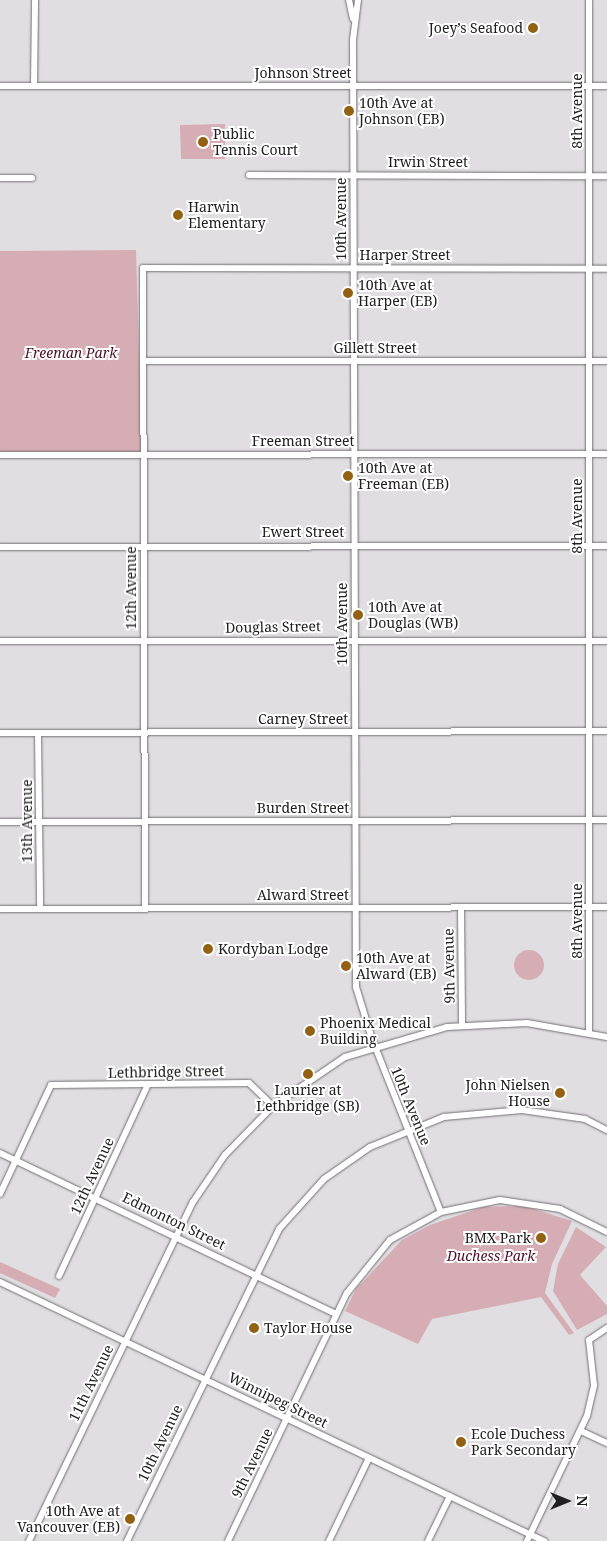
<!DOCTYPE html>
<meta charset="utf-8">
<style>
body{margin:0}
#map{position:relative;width:607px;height:1541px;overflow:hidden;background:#e0dee1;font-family:"Noto Serif",serif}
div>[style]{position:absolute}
.green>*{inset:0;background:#d6adb5}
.round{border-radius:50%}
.roads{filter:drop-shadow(0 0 1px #726f73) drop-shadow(0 0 1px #726f73)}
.minor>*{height:6px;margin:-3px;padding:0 3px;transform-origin:3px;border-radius:3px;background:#fff}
.dots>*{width:14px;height:14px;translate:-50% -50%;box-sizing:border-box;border:2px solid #fff;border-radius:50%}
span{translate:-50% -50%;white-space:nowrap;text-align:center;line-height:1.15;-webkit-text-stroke:4px #fff;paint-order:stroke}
.poi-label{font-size:14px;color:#212021}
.right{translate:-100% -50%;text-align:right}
.left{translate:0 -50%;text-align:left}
.street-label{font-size:14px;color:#212021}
.park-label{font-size:14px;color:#4c0f24;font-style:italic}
.north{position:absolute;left:542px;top:1476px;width:50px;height:50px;-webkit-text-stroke:4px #fff;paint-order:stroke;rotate:90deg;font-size:14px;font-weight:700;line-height:20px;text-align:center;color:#212021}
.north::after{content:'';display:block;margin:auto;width:18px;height:22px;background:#212021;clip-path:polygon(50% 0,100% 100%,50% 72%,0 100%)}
</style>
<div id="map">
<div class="green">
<div style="clip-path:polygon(225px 124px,225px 159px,181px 159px,180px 125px)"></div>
<div style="clip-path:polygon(136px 250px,142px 456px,0 457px,0 251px)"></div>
<div class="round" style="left:514px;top:950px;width:30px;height:30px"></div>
<div style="clip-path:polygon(524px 1206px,572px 1221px,552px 1264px,545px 1293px,574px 1333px,569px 1335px,541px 1297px,432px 1319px,418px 1344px,345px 1311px,356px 1289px,402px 1240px,430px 1225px,483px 1207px)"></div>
<div style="clip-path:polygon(576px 1227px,606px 1247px,580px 1275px,607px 1306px,607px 1314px,577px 1330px,553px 1291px,558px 1264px)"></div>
<div style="clip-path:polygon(0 1262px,60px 1289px,55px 1298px,0 1273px)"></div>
</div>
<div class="roads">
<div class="minor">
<div style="left:349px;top:0;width:19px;rotate:78deg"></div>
<div style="left:358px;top:0;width:40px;rotate:97.1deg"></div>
<div style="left:353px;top:40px;width:947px;rotate:89.82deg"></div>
<div style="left:356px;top:987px;width:54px;rotate:72.9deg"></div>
<div style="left:372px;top:1039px;width:186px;rotate:68.3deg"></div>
<div style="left:589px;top:0;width:1032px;rotate:90deg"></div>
<div style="left:0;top:86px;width:607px"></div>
<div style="left:34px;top:86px;width:86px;rotate:-89.3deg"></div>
<div style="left:249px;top:175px;width:358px;rotate:0.2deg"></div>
<div style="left:0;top:178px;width:32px"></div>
<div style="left:143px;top:361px;width:464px"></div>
<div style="left:0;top:455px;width:607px;rotate:-0.09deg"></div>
<div style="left:0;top:547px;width:607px;rotate:-0.09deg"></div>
<div style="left:0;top:641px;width:607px"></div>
<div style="left:0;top:733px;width:607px;rotate:-0.19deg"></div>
<div style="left:38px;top:733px;width:176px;rotate:89.3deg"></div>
<div style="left:0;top:822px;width:607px;rotate:-0.19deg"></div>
<div style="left:461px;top:907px;width:117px;rotate:89.5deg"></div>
<div style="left:145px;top:908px;width:640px;rotate:-90.18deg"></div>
<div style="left:143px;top:268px;width:464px;rotate:0.1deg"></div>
<div style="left:0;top:909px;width:607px;rotate:-0.19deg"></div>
<div style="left:0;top:1153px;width:373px;rotate:25.6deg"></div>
<div style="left:0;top:1194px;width:120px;rotate:-64.9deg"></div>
<div style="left:51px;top:1085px;width:198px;rotate:-0.6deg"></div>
<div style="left:249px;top:1083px;width:33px;rotate:44deg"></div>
<div style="left:59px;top:1276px;width:209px;rotate:-65.1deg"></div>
<div style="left:0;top:1282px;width:603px;rotate:25.46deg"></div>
<div style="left:581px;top:1431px;width:29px;rotate:25deg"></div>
<div style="left:29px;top:1541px;width:377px;rotate:-64.2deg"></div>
<div style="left:193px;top:1202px;width:57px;rotate:-55.8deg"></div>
<div style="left:225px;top:1155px;width:69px;rotate:-45.6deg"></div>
<div style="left:273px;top:1106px;width:87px;rotate:-34.2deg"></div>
<div style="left:345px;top:1057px;width:106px;rotate:-16.4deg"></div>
<div style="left:447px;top:1027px;width:80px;rotate:-2.9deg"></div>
<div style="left:527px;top:1023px;width:81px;rotate:9.9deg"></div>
<div style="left:127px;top:1541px;width:347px;rotate:-64deg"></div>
<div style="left:279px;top:1229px;width:67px;rotate:-48deg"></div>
<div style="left:324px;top:1179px;width:56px;rotate:-34.8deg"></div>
<div style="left:370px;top:1147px;width:80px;rotate:-22.1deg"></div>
<div style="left:444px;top:1117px;width:78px;rotate:-5.1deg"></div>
<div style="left:522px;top:1110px;width:64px;rotate:8.1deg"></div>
<div style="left:585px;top:1119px;width:25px;rotate:27deg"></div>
<div style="left:228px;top:1541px;width:275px;rotate:-64.4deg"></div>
<div style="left:347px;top:1293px;width:68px;rotate:-50.9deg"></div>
<div style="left:390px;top:1240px;width:58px;rotate:-28.8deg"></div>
<div style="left:441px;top:1212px;width:60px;rotate:-11.5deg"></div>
<div style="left:500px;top:1200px;width:61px;rotate:8.5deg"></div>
<div style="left:560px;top:1209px;width:52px;rotate:26.1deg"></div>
<div style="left:329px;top:1541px;width:92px;rotate:-64.3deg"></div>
<div style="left:428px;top:1541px;width:50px;rotate:-63.9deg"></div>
<div style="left:527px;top:1541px;width:139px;rotate:-64.4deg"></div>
<div style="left:587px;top:1416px;width:32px;rotate:-77deg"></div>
<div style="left:594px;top:1385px;width:45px;rotate:-96.3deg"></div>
<div style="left:589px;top:1340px;width:22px;rotate:-34deg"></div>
</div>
</div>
<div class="dots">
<div style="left:533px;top:28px;background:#936113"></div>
<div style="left:349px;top:111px;background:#936113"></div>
<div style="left:203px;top:142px;background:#936113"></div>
<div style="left:178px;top:215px;background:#936113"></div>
<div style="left:348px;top:293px;background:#936113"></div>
<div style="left:348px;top:476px;background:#936113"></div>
<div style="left:358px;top:615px;background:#936113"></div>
<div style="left:208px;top:949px;background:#936113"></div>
<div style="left:346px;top:966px;background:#936113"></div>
<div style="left:310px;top:1031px;background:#936113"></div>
<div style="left:308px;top:1074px;background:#936113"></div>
<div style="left:560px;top:1093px;background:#936113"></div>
<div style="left:541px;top:1238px;background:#936113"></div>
<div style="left:254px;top:1328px;background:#936113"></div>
<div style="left:461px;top:1442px;background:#936113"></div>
<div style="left:130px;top:1519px;background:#936113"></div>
</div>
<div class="poi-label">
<span class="right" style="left:523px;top:28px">Joey’s Seafood</span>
<span class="left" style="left:359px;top:111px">10th Ave at<br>Johnson (EB)</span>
<span class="left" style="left:213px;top:142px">Public<br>Tennis Court</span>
<span class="left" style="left:188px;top:215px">Harwin<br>Elementary</span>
<span class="left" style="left:358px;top:293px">10th Ave at<br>Harper (EB)</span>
<span class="left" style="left:358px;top:476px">10th Ave at<br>Freeman (EB)</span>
<span class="left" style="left:368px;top:615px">10th Ave at<br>Douglas (WB)</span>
<span class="left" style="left:218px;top:949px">Kordyban Lodge</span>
<span class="left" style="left:356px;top:966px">10th Ave at<br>Alward (EB)</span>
<span class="left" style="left:320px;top:1031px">Phoenix Medical<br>Building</span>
<span class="right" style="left:550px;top:1093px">John Nielsen<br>House</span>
<span style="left:308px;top:1098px">Laurier at<br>Lethbridge (SB)</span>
<span class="right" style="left:531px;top:1238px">BMX Park</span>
<span class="left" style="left:264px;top:1328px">Taylor House</span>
<span class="left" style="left:471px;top:1442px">Ecole Duchess<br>Park Secondary</span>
<span class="right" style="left:120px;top:1519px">10th Ave at<br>Vancouver (EB)</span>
</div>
<div class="street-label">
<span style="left:303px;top:73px">Johnson Street</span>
<span style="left:577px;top:111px;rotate:-90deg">8th Avenue</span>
<span style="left:428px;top:162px">Irwin Street</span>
<span style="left:341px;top:219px;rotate:-90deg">10th Avenue</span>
<span style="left:405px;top:255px">Harper Street</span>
<span style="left:375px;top:348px">Gillett Street</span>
<span style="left:303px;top:441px">Freeman Street</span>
<span style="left:577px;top:516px;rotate:-90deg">8th Avenue</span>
<span style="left:303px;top:532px">Ewert Street</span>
<span style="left:131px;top:588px;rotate:-90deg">12th Avenue</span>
<span style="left:342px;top:624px;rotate:-90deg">10th Avenue</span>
<span style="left:273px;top:627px;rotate:-1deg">Douglas Street</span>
<span style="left:303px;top:719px">Carney Street</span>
<span style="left:303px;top:808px">Burden Street</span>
<span style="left:27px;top:821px;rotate:-90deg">13th Avenue</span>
<span style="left:303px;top:895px">Alward Street</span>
<span style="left:577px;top:921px;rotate:-90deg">8th Avenue</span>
<span style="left:449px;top:966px;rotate:-91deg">9th Avenue</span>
<span style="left:166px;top:1072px;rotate:-1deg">Lethbridge Street</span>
<span style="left:411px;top:1106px;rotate:68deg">10th Avenue</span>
<span style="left:92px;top:1176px;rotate:-65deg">12th Avenue</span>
<span style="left:174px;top:1221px;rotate:26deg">Edmonton Street</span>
<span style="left:91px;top:1383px;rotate:-64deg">11th Avenue</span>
<span style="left:278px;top:1400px;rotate:26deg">Winnipeg Street</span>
<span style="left:160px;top:1443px;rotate:-64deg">10th Avenue</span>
<span style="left:252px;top:1463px;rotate:-64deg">9th Avenue</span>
</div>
<div class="park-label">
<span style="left:71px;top:353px">Freeman Park</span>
<span style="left:491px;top:1256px">Duchess Park</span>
</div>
<div class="north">N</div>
</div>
